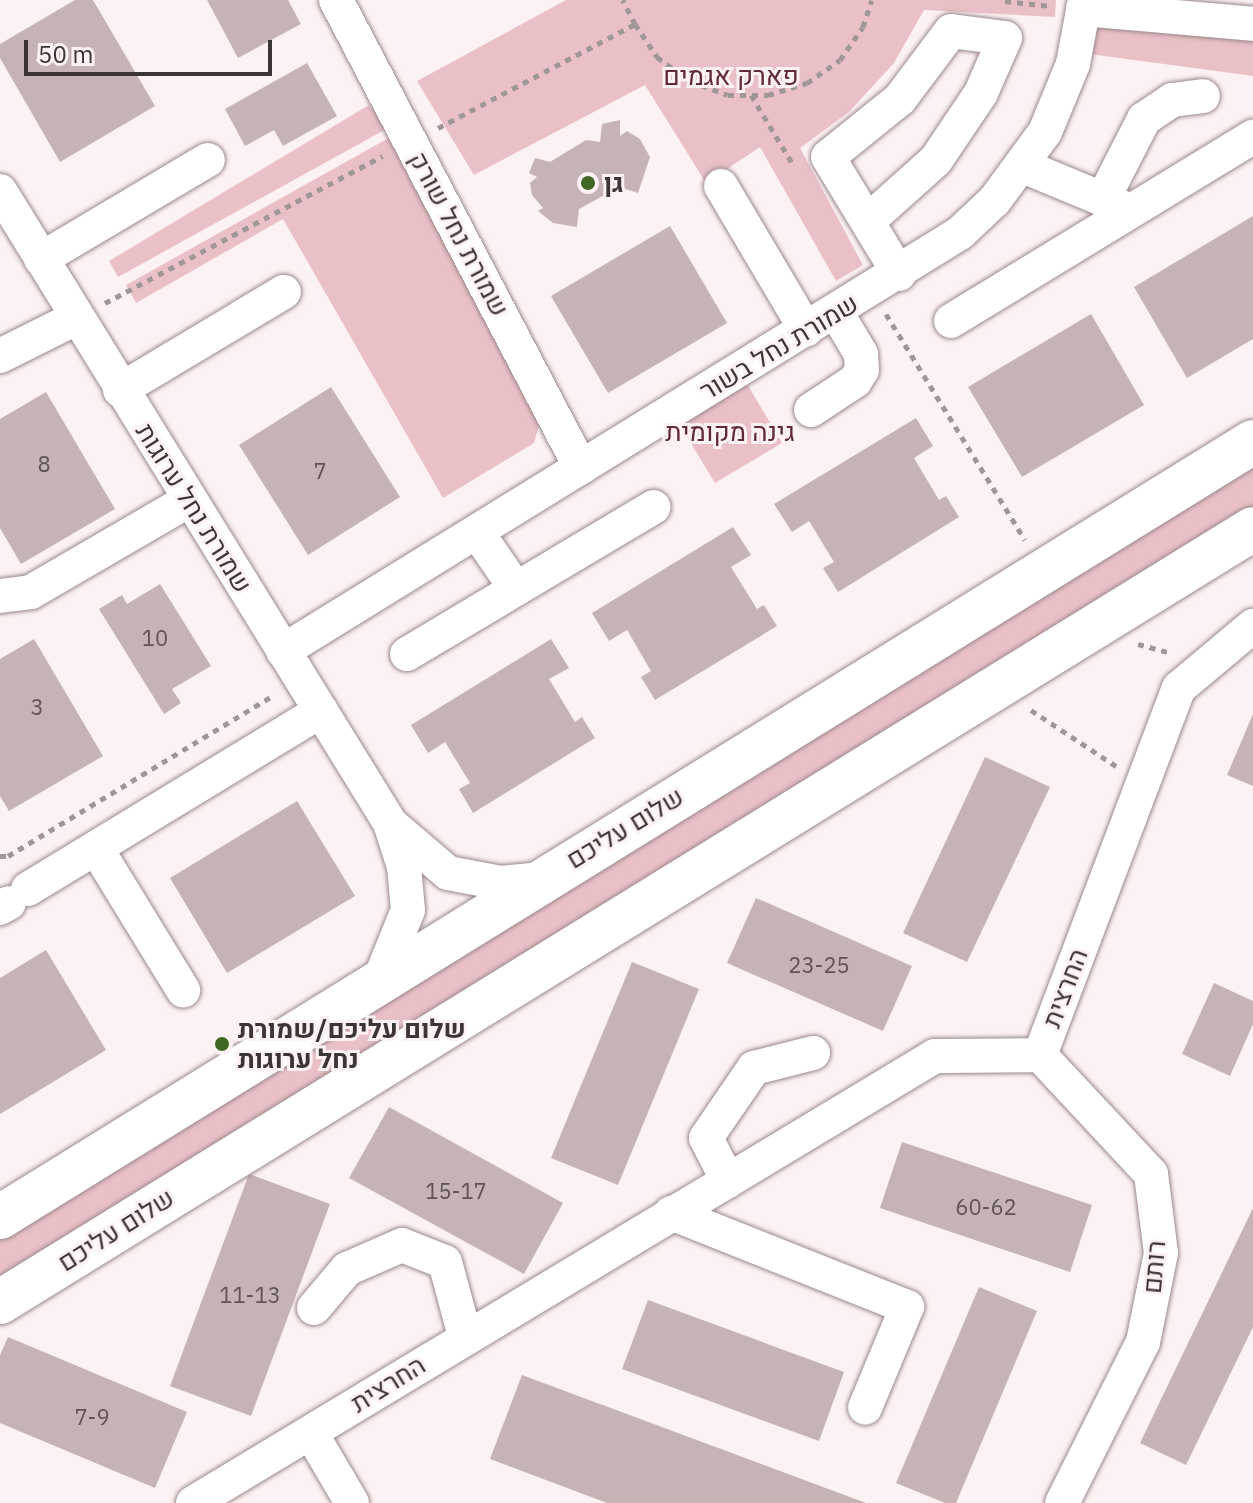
<!DOCTYPE html>
<meta charset="utf-8">
<style>
body{margin:0}
#map{position:relative;width:1253px;height:1503px;overflow:hidden;background:#fdf2f3;font-family:"IBM Plex Sans",Heebo,sans-serif}
div>[style]{position:absolute}
.green>*{inset:0;background:#eac0c7}
.building>*{inset:0;background:#c5b3b6}
.path>*{height:5px;margin-top:-2.5px;transform-origin:0;background:repeating-linear-gradient(90deg,#9f9697 0 6px,transparent 0 12px)}
.roads{filter:drop-shadow(0 0 2px #9a898c) drop-shadow(0 0 2px #9a898c)}
.minor>*{height:34px;margin:-17px;padding:0 17px;transform-origin:17px;border-radius:17px;background:#fff}
.major>*{height:44px;margin:-22px;padding:0 22px;transform-origin:22px;border-radius:22px;background:#fff}
.dots>*{width:22px;height:22px;translate:-50% -50%;box-sizing:border-box;border:4px solid #fdf2f3;border-radius:50%}
span{translate:-50% -50%;white-space:nowrap;text-align:center;line-height:1.15;-webkit-text-stroke:6px #fdf2f3;paint-order:stroke}
.number-label{font-size:22px;color:#5e5456}
.number-label span{-webkit-text-stroke-width:0}
.park-label{font-size:26px;color:#602a37}
.poi-label{font-size:26px;color:#3c3536;font-weight:700}
.left{translate:0 -50%;text-align:left}
.street-label{font-size:26px;color:#3c3536}
.scale{position:absolute;left:24px;top:40px;width:248px;height:36px;box-sizing:border-box;border:4px solid #3c3536;border-top:0;padding-left:10px;font-size:24px;line-height:28px;white-space:nowrap;color:#3c3536;-webkit-text-stroke:6px #fdf2f3;paint-order:stroke}
</style>
<div id="map">
<div class="green">
<div style="clip-path:polygon(566px 0,1056px 0,1055px 17px,924px 10px,894px 63px,849px 112px,800px 148px,863px 265px,836px 281px,760px 147px,706px 183px,645px 85px,474px 175px,417px 81px)"></div>
<div style="clip-path:polygon(1095px 24px,1253px 38px,1253px 76px,1090px 54px)"></div>
<div style="clip-path:polygon(369px 105px,388px 128px,118px 277px,109px 261px)"></div>
<div style="clip-path:polygon(394px 135px,545px 404px,534px 443px,443px 498px,283px 219px,136px 303px,126px 285px)"></div>
<div style="clip-path:polygon(746px 382px,782px 443px,715px 483px,678px 422px)"></div>
<div style="clip-path:polygon(1253px 466px,1253px 510px,0 1280px,0 1238px)"></div>
</div>
<div class="building">
<div style="clip-path:polygon(75px 0,93px 0,155px 106px,60px 162px,0 58px,0 44px)"></div>
<div style="clip-path:polygon(207px 0,288px 0,301px 24px,238px 58px)"></div>
<div style="clip-path:polygon(307px 63px,337px 116px,283px 146px,274px 130px,245px 146px,225px 109px)"></div>
<div style="clip-path:polygon(620px 120px,620px 136px,627px 131px,640px 139px,650px 157px,638px 193px,619px 187px,579px 209px,577px 227px,553px 223px,538px 211px,543px 208px,532px 195px,530px 183px,537px 177px,529px 173px,535px 158px,550px 162px,586px 140px,600px 142px,602px 124px)"></div>
<div style="clip-path:polygon(1253px 216px,1253px 339px,1187px 378px,1134px 287px)"></div>
<div style="clip-path:polygon(670px 226px,727px 323px,608px 393px,551px 296px)"></div>
<div style="clip-path:polygon(1091px 314px,1144px 405px,1022px 477px,968px 387px)"></div>
<div style="clip-path:polygon(331px 387px,400px 497px,308px 555px,239px 445px)"></div>
<div style="clip-path:polygon(46px 392px,115px 509px,21px 564px,0 528px,0 419px)"></div>
<div style="clip-path:polygon(916px 418px,933px 446px,914px 458px,939px 500px,946px 496px,959px 517px,838px 592px,823px 568px,834px 562px,809px 521px,792px 532px,774px 504px)"></div>
<div style="clip-path:polygon(733px 527px,751px 555px,731px 567px,757px 609px,764px 605px,777px 626px,655px 700px,641px 677px,651px 671px,627px 630px,609px 641px,592px 613px)"></div>
<div style="clip-path:polygon(160px 584px,211px 666px,172px 689px,181px 703px,164px 714px,99px 609px,122px 595px,127px 604px)"></div>
<div style="clip-path:polygon(34px 639px,103px 756px,9px 811px,0 796px,0 659px)"></div>
<div style="clip-path:polygon(551px 639px,569px 668px,549px 679px,575px 722px,582px 717px,595px 738px,473px 813px,459px 789px,470px 783px,445px 742px,428px 753px,411px 725px)"></div>
<div style="clip-path:polygon(1253px 714px,1253px 786px,1227px 775px)"></div>
<div style="clip-path:polygon(985px 757px,1050px 787px,967px 962px,903px 933px)"></div>
<div style="clip-path:polygon(297px 801px,355px 896px,227px 973px,170px 878px)"></div>
<div style="clip-path:polygon(756px 898px,912px 966px,883px 1031px,727px 963px)"></div>
<div style="clip-path:polygon(46px 950px,106px 1050px,0 1114px,0 978px)"></div>
<div style="clip-path:polygon(632px 962px,699px 989px,618px 1185px,551px 1158px)"></div>
<div style="clip-path:polygon(1214px 983px,1253px 1001px,1253px 1024px,1230px 1076px,1182px 1054px)"></div>
<div style="clip-path:polygon(389px 1107px,563px 1203px,524px 1274px,349px 1178px)"></div>
<div style="clip-path:polygon(902px 1142px,1092px 1205px,1070px 1272px,880px 1208px)"></div>
<div style="clip-path:polygon(249px 1174px,330px 1204px,251px 1416px,170px 1386px)"></div>
<div style="clip-path:polygon(1253px 1208px,1253px 1327px,1186px 1465px,1140px 1443px)"></div>
<div style="clip-path:polygon(979px 1287px,1037px 1311px,956px 1503px,945px 1503px,896px 1483px)"></div>
<div style="clip-path:polygon(648px 1300px,844px 1372px,819px 1441px,622px 1369px)"></div>
<div style="clip-path:polygon(8px 1337px,187px 1412px,155px 1488px,0 1423px,0 1355px)"></div>
<div style="clip-path:polygon(522px 1375px,866px 1503px,607px 1503px,490px 1459px)"></div>
</div>
<div class="path">
<div style="left:1005px;top:1px;width:46px;rotate:6.2deg"></div>
<div style="left:635px;top:24px;width:40px;rotate:56deg"></div>
<div style="left:657px;top:57px;width:41px;rotate:36deg"></div>
<div style="left:690px;top:81px;width:40px;rotate:20.2deg"></div>
<div style="left:728px;top:95px;width:40px"></div>
<div style="left:768px;top:95px;width:41px;rotate:-17.1deg"></div>
<div style="left:807px;top:83px;width:40px;rotate:-34.9deg"></div>
<div style="left:840px;top:60px;width:40px;rotate:-55.1deg"></div>
<div style="left:863px;top:27px;width:28px;rotate:-72deg"></div>
<div style="left:751px;top:95px;width:83px;rotate:58.8deg"></div>
<div style="left:438px;top:128px;width:223px;rotate:-27.8deg"></div>
<div style="left:635px;top:24px;width:27px;rotate:-117deg"></div>
<div style="left:105px;top:303px;width:314px;rotate:-27.9deg"></div>
<div style="left:886px;top:314px;width:265px;rotate:58.4deg"></div>
<div style="left:1138px;top:644px;width:34px;rotate:15deg"></div>
<div style="left:1031px;top:710px;width:102px;rotate:33.4deg"></div>
<div style="left:0;top:856px;width:8px"></div>
<div style="left:8px;top:856px;width:311px;rotate:-31.2deg"></div>
</div>
<div class="roads">
<div class="minor">
<div style="left:336px;top:0;width:528px;rotate:62.37deg"></div>
<div style="left:1083px;top:9px;width:171px;rotate:5deg"></div>
<div style="left:1023px;top:166px;width:109px;rotate:22.6deg"></div>
<div style="left:721px;top:186px;width:167px;rotate:59.4deg"></div>
<div style="left:0;top:191px;width:743px;rotate:58.32deg"></div>
<div style="left:390px;top:823px;width:46px;rotate:72.3deg"></div>
<div style="left:404px;top:867px;width:43px;rotate:84.7deg"></div>
<div style="left:408px;top:910px;width:74px;rotate:112.1deg"></div>
<div style="left:1103px;top:199px;width:90px;rotate:-62.9deg"></div>
<div style="left:1144px;top:119px;width:34px;rotate:-34deg"></div>
<div style="left:1172px;top:100px;width:31px;rotate:-7deg"></div>
<div style="left:868px;top:221px;width:91px;rotate:-41.9deg"></div>
<div style="left:936px;top:160px;width:81px;rotate:-56.1deg"></div>
<div style="left:981px;top:93px;width:60px;rotate:-66.4deg"></div>
<div style="left:1005px;top:38px;width:54px;rotate:-172.6deg"></div>
<div style="left:951px;top:31px;width:85px;rotate:126.9deg"></div>
<div style="left:900px;top:99px;width:92px;rotate:141.1deg"></div>
<div style="left:828px;top:157px;width:137px;rotate:58.7deg"></div>
<div style="left:41px;top:259px;width:194px;rotate:-30.7deg"></div>
<div style="left:951px;top:321px;width:354px;rotate:-31.4deg"></div>
<div style="left:0;top:356px;width:85px;rotate:-26.6deg"></div>
<div style="left:120px;top:390px;width:191px;rotate:-30.9deg"></div>
<div style="left:811px;top:410px;width:53px;rotate:-33.4deg"></div>
<div style="left:855px;top:381px;width:13px;rotate:-58deg"></div>
<div style="left:862px;top:370px;width:16px;rotate:-94deg"></div>
<div style="left:861px;top:354px;width:49px;rotate:-120.8deg"></div>
<div style="left:477px;top:532px;width:69px;rotate:55.6deg"></div>
<div style="left:0;top:596px;width:31px;rotate:-7deg"></div>
<div style="left:31px;top:592px;width:183px;rotate:-30.2deg"></div>
<div style="left:283px;top:651px;width:796px;rotate:-31.69deg"></div>
<div style="left:960px;top:233px;width:48px;rotate:-43.3deg"></div>
<div style="left:995px;top:200px;width:84px;rotate:-53.7deg"></div>
<div style="left:1045px;top:132px;width:74px;rotate:-67.6deg"></div>
<div style="left:1073px;top:64px;width:65px;rotate:-79.4deg"></div>
<div style="left:407px;top:654px;width:287px;rotate:-30.8deg"></div>
<div style="left:393px;top:826px;width:72px;rotate:40.5deg"></div>
<div style="left:448px;top:873px;width:54px;rotate:10.7deg"></div>
<div style="left:501px;top:883px;width:41px;rotate:-5.6deg"></div>
<div style="left:96px;top:848px;width:167px;rotate:58.5deg"></div>
<div style="left:28px;top:889px;width:343px;rotate:-31.3deg"></div>
<div style="left:0;top:908px;width:10px;rotate:-29deg"></div>
<div style="left:1040px;top:1055px;width:163px;rotate:47deg"></div>
<div style="left:1151px;top:1174px;width:80px;rotate:82.8deg"></div>
<div style="left:1161px;top:1253px;width:91px;rotate:101.4deg"></div>
<div style="left:1143px;top:1342px;width:180px;rotate:116.7deg"></div>
<div style="left:728px;top:1181px;width:48px;rotate:-117.1deg"></div>
<div style="left:706px;top:1138px;width:85px;rotate:-55.6deg"></div>
<div style="left:754px;top:1068px;width:61px;rotate:-14.3deg"></div>
<div style="left:671px;top:1213px;width:254px;rotate:21.7deg"></div>
<div style="left:907px;top:1307px;width:109px;rotate:112.6deg"></div>
<div style="left:314px;top:1308px;width:51px;rotate:-49.8deg"></div>
<div style="left:347px;top:1269px;width:60px;rotate:-23.6deg"></div>
<div style="left:402px;top:1245px;width:46px;rotate:21.6deg"></div>
<div style="left:445px;top:1262px;width:77px;rotate:74.9deg"></div>
<div style="left:311px;top:1433px;width:81px;rotate:59.6deg"></div>
<div style="left:193px;top:1503px;width:866px;rotate:-31.07deg"></div>
<div style="left:935px;top:1056px;width:105px;rotate:-0.5deg"></div>
<div style="left:1040px;top:1055px;width:392px;rotate:-69.3deg"></div>
<div style="left:1179px;top:688px;width:97px;rotate:-40deg"></div>
</div>
<div class="major">
<div style="left:0;top:1217px;width:1473px;rotate:-31.74deg"></div>
<div style="left:0;top:1302px;width:1472px;rotate:-31.67deg"></div>
</div>
</div>
<div class="dots">
<div style="left:588px;top:183px;background:#416823"></div>
<div style="left:222px;top:1044px;background:#416823"></div>
</div>
<div class="number-label">
<span style="left:44px;top:464px">8</span>
<span style="left:320px;top:471px">7</span>
<span style="left:155px;top:638px">10</span>
<span style="left:37px;top:707px">3</span>
<span style="left:819px;top:965px">23-25</span>
<span style="left:456px;top:1191px">15-17</span>
<span style="left:986px;top:1207px">60-62</span>
<span style="left:250px;top:1295px">11-13</span>
<span style="left:92px;top:1417px">7-9</span>
</div>
<div class="park-label">
<span style="left:731px;top:76px">פארק אגמים</span>
<span style="left:730px;top:432px">גינה מקומית</span>
</div>
<div class="poi-label">
<span class="left" style="left:604px;top:183px">גן</span>
<span class="left" style="left:238px;top:1044px">שלום עליכם/שמורת<br>נחל ערוגות</span>
</div>
<div class="street-label">
<span style="left:459px;top:234px;rotate:62deg">שמורת נחל שורק</span>
<span style="left:779px;top:347px;rotate:-31deg">שמורת נחל בשור</span>
<span style="left:194px;top:508px;rotate:58deg">שמורת נחל ערוגות</span>
<span style="left:625px;top:828px;rotate:-31deg">שלום עליכם</span>
<span style="left:1065px;top:988px;rotate:-69deg">החרצית</span>
<span style="left:116px;top:1230px;rotate:-32deg">שלום עליכם</span>
<span style="left:1154px;top:1267px;rotate:-85deg">רותם</span>
<span style="left:388px;top:1384px;rotate:-32deg">החרצית</span>
</div>
<div class="scale">50 m</div>
</div>
